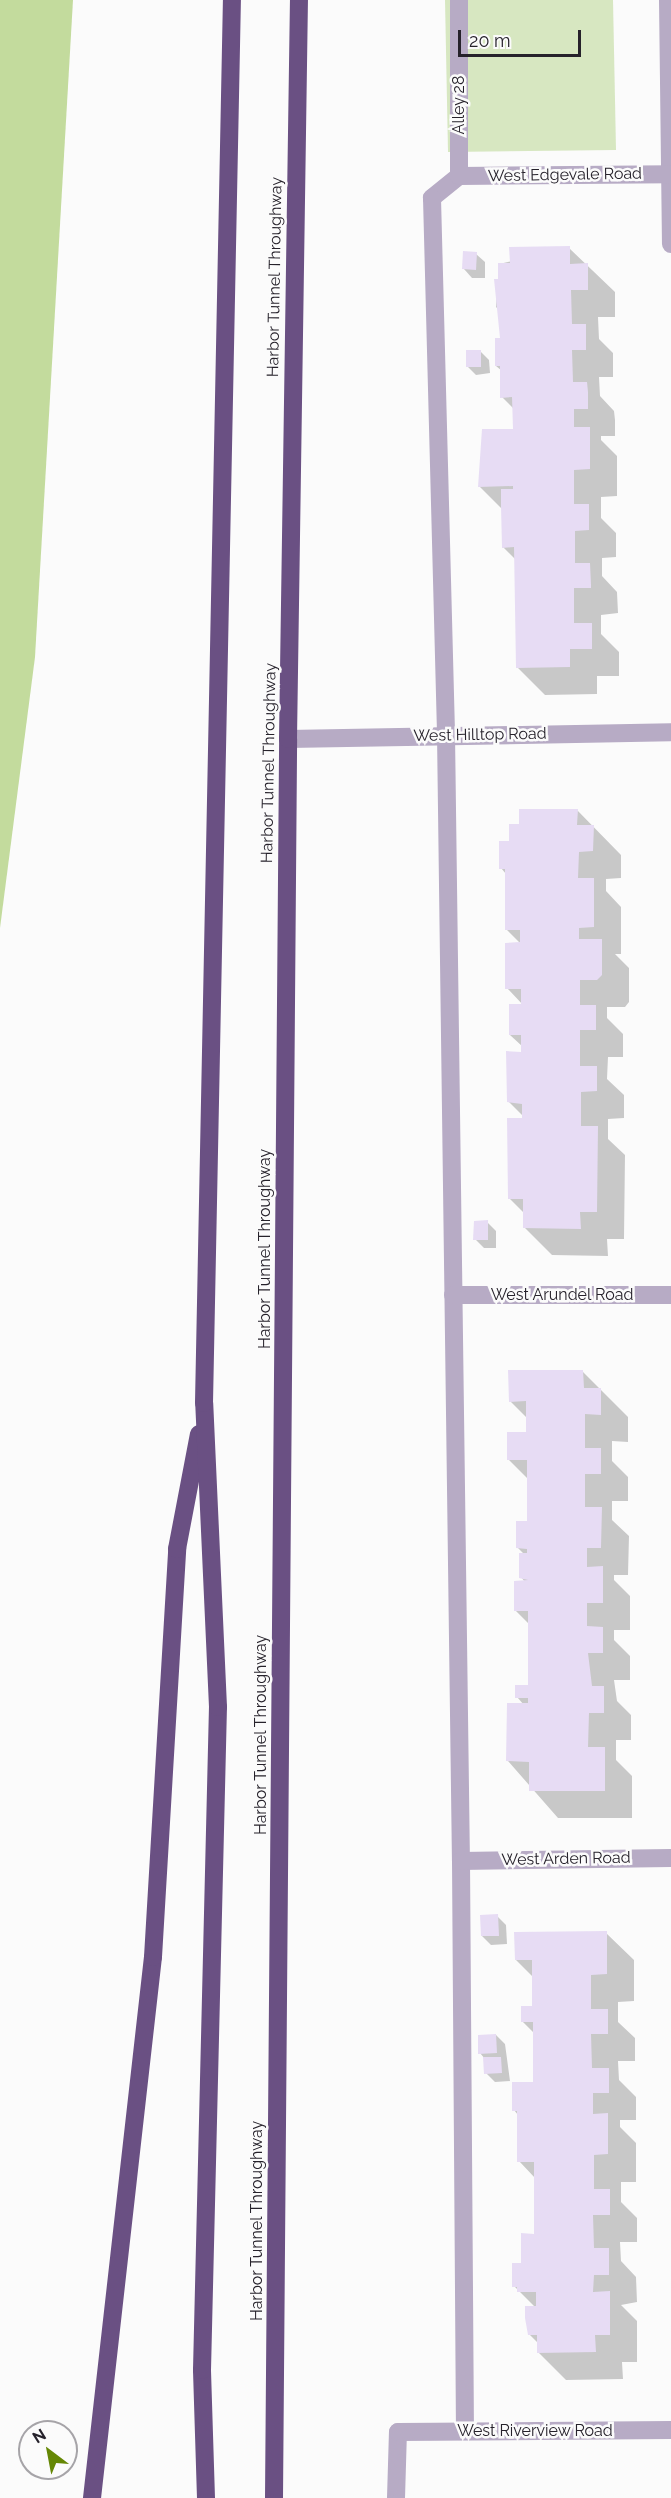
<!DOCTYPE html>
<style>
body{margin:0}
#map{position:relative;width:671px;height:2498px;overflow:hidden;background:#fbfbfb;font-family:Raleway,sans-serif}
div>[style]{position:absolute}
.green>*{inset:0;background:#d7e7c1}
.water>*{inset:0;background:#c3db9d}
.shadow>*{inset:0;background:#0003}
.building>*{inset:0;background:#e7dcf4}
.minor>*{height:18px;margin:-9px;padding:0 9px;transform-origin:9px;border-radius:9px;background:#b7abc5}
.highway>*{height:18px;margin:-9px;padding:0 9px;transform-origin:9px;border-radius:9px;background:#6a5083}
span{translate:-50% -50%;white-space:nowrap;text-align:center;line-height:1.15;-webkit-text-stroke:5px #fbfbfb;paint-order:stroke}
.street-label{font-size:16px;color:#26222b}
.north{position:absolute;left:18px;top:2420px;width:60px;height:60px;box-sizing:border-box;background:#fbfbfb;border:2px solid #a6a4a8;border-radius:50%;rotate:328deg;font-size:16px;font-weight:700;line-height:24px;text-align:center;color:#26222b}
.north::after{content:'';display:block;margin:auto;width:21px;height:27px;background:#658705;clip-path:polygon(50% 0,100% 100%,50% 72%,0 100%)}
.scale{position:absolute;left:458px;top:30px;width:123px;height:27px;box-sizing:border-box;border:3px solid #26222b;border-top:0;padding-left:8px;font-size:18px;line-height:21px;white-space:nowrap;color:#26222b;-webkit-text-stroke:4px #fbfbfb;paint-order:stroke}
</style>
<div id="map">
<div class="green">
<div style="clip-path:polygon(445px 0,613px 0,616px 150px,448px 152px)"></div>
</div>
<div class="water">
<div style="clip-path:polygon(0 0,73px 0,35px 657px,0 928px)"></div>
</div>
<div class="shadow">
<div style="clip-path:polygon(569px 248px,615px 292px,615px 317px,598px 317px,599px 339px,613px 353px,613px 377px,599px 377px,600px 396px,614px 411px,615px 420px,615px 436px,601px 436px,601px 440px,617px 456px,617px 496px,601px 497px,601px 518px,616px 533px,616px 557px,602px 558px,602px 576px,617px 592px,618px 613px,601px 615px,601px 634px,619px 652px,619px 676px,597px 676px,597px 694px,545px 695px,517px 667px,516px 560px,503px 547px,503px 510px,479px 486px,514px 431px,514px 409px,502px 397px,502px 371px,496px 366px,501px 339px,501px 312px,496px 307px,499px 264px)"></div>
<div style="clip-path:polygon(476px 254px,485px 262px,485px 278px,472px 278px,464px 269px)"></div>
<div style="clip-path:polygon(480px 351px,489px 360px,490px 373px,476px 375px,467px 366px)"></div>
<div style="clip-path:polygon(577px 810px,621px 855px,621px 878px,606px 879px,606px 891px,621px 907px,621px 954px,615px 954px,629px 968px,629px 1002px,625px 1007px,607px 1007px,607px 1018px,623px 1034px,623px 1057px,608px 1057px,607px 1079px,624px 1095px,624px 1118px,608px 1119px,608px 1139px,625px 1155px,624px 1239px,607px 1239px,608px 1256px,552px 1255px,525px 1228px,525px 1214px,509px 1198px,524px 1117px,508px 1101px,523px 1053px,523px 1047px,510px 1035px,524px 1006px,507px 988px,521px 944px,506px 929px,506px 874px,501px 868px,520px 825px)"></div>
<div style="clip-path:polygon(487px 1222px,496px 1231px,496px 1248px,484px 1248px,475px 1239px)"></div>
<div style="clip-path:polygon(583px 1372px,628px 1417px,628px 1442px,612px 1441px,612px 1461px,628px 1477px,628px 1501px,612px 1501px,612px 1520px,629px 1536px,628px 1575px,614px 1575px,614px 1580px,630px 1596px,630px 1630px,614px 1630px,614px 1640px,630px 1656px,630px 1680px,614px 1680px,617px 1701px,631px 1715px,631px 1740px,616px 1740px,616px 1760px,632px 1776px,632px 1818px,558px 1818px,508px 1761px,524px 1705px,517px 1697px,530px 1686px,530px 1625px,515px 1610px,525px 1582px,521px 1577px,525px 1555px,518px 1548px,528px 1522px,528px 1479px,508px 1459px,527px 1433px,527px 1418px,510px 1401px)"></div>
<div style="clip-path:polygon(497px 1916px,506px 1925px,507px 1944px,491px 1945px,482px 1936px)"></div>
<div style="clip-path:polygon(606px 1933px,634px 1960px,634px 2001px,618px 2002px,618px 2022px,635px 2038px,635px 2061px,618px 2061px,619px 2080px,636px 2097px,636px 2120px,620px 2120px,620px 2127px,636px 2143px,636px 2182px,621px 2182px,621px 2202px,637px 2218px,637px 2242px,620px 2242px,621px 2261px,636px 2277px,637px 2302px,621px 2305px,637px 2321px,637px 2362px,622px 2362px,623px 2379px,566px 2380px,538px 2352px,538px 2343px,529px 2334px,535px 2307px,514px 2286px,536px 2235px,535px 2178px,519px 2161px,518px 2115px,514px 2110px,534px 2084px,534px 2033px,522px 2021px,533px 2007px,533px 1977px,516px 1960px)"></div>
<div style="clip-path:polygon(496px 2035px,505px 2044px,510px 2081px,495px 2082px,486px 2073px,485px 2059px,480px 2053px)"></div>
</div>
<div class="building">
<div style="clip-path:polygon(570px 246px,570px 264px,588px 263px,588px 290px,571px 290px,572px 324px,586px 324px,586px 350px,572px 350px,573px 382px,587px 382px,588px 392px,588px 409px,574px 409px,574px 427px,590px 427px,590px 469px,574px 470px,574px 504px,589px 504px,589px 530px,575px 531px,575px 563px,590px 563px,591px 585px,591px 588px,574px 588px,574px 623px,592px 623px,592px 649px,570px 649px,570px 667px,516px 668px,514px 547px,502px 548px,501px 506px,501px 489px,513px 489px,513px 486px,478px 487px,482px 429px,513px 429px,512px 397px,500px 398px,500px 366px,495px 366px,495px 338px,500px 338px,494px 279px,498px 279px,498px 263px,510px 263px,509px 247px)"></div>
<div style="clip-path:polygon(463px 251px,477px 252px,476px 270px,462px 269px)"></div>
<div style="clip-path:polygon(466px 350px,481px 350px,481px 367px,466px 367px)"></div>
<div style="clip-path:polygon(519px 809px,578px 809px,577px 825px,594px 825px,593px 851px,579px 852px,578px 878px,594px 878px,594px 927px,579px 928px,579px 939px,602px 939px,602px 975px,597px 980px,580px 980px,580px 1005px,596px 1005px,596px 1030px,580px 1030px,580px 1066px,597px 1066px,597px 1091px,581px 1092px,581px 1126px,598px 1126px,597px 1212px,580px 1212px,581px 1229px,523px 1228px,523px 1199px,508px 1199px,507px 1118px,522px 1118px,522px 1104px,507px 1102px,506px 1051px,521px 1052px,521px 1035px,509px 1035px,509px 1004px,521px 1004px,521px 989px,505px 989px,505px 943px,520px 942px,520px 930px,505px 930px,505px 869px,499px 869px,499px 841px,509px 841px,509px 824px,519px 824px)"></div>
<div style="clip-path:polygon(488px 1220px,488px 1240px,473px 1240px,474px 1221px)"></div>
<div style="clip-path:polygon(508px 1370px,583px 1370px,584px 1388px,601px 1388px,601px 1415px,585px 1414px,585px 1448px,601px 1448px,601px 1474px,585px 1474px,585px 1507px,602px 1507px,601px 1548px,587px 1548px,587px 1567px,603px 1566px,603px 1603px,587px 1603px,587px 1626px,603px 1627px,603px 1653px,588px 1653px,592px 1686px,604px 1686px,604px 1713px,589px 1713px,588px 1747px,605px 1747px,605px 1791px,529px 1791px,529px 1762px,506px 1761px,507px 1703px,528px 1703px,528px 1698px,515px 1698px,515px 1685px,528px 1685px,528px 1611px,514px 1611px,514px 1581px,528px 1580px,519px 1578px,519px 1553px,527px 1553px,527px 1549px,516px 1548px,516px 1521px,527px 1521px,527px 1460px,507px 1460px,507px 1432px,526px 1432px,526px 1401px,509px 1402px)"></div>
<div style="clip-path:polygon(498px 1914px,499px 1936px,481px 1936px,480px 1915px)"></div>
<div style="clip-path:polygon(607px 1931px,607px 1974px,591px 1975px,591px 2009px,608px 2009px,608px 2034px,591px 2034px,592px 2068px,609px 2068px,609px 2093px,593px 2093px,593px 2114px,608px 2113px,608px 2154px,594px 2155px,594px 2189px,610px 2189px,610px 2215px,593px 2215px,594px 2248px,609px 2248px,609px 2275px,594px 2275px,593px 2292px,610px 2291px,610px 2335px,595px 2335px,596px 2352px,537px 2353px,537px 2335px,528px 2335px,525px 2318px,525px 2306px,536px 2306px,536px 2292px,517px 2292px,517px 2287px,512px 2287px,512px 2263px,521px 2263px,521px 2233px,534px 2234px,534px 2162px,517px 2162px,517px 2111px,512px 2111px,512px 2082px,533px 2082px,533px 2022px,521px 2022px,521px 2006px,532px 2006px,532px 1960px,515px 1960px,514px 1932px)"></div>
<div style="clip-path:polygon(496px 2034px,497px 2053px,478px 2054px,478px 2035px)"></div>
<div style="clip-path:polygon(483px 2057px,501px 2057px,502px 2073px,484px 2074px)"></div>
</div>
<div class="minor">
<div style="left:668px;top:0;width:244px;rotate:89.3deg"></div>
<div style="left:459px;top:176px;width:35px;rotate:141deg"></div>
<div style="left:432px;top:198px;width:536px;rotate:88.5deg"></div>
<div style="left:446px;top:734px;width:1127px;rotate:89.24deg"></div>
<div style="left:461px;top:1861px;width:570px;rotate:89.6deg"></div>
<div style="left:459px;top:176px;width:212px;rotate:-0.5deg"></div>
<div style="left:459px;top:176px;width:176px;rotate:-90deg"></div>
<div style="left:288px;top:739px;width:383px;rotate:-1deg"></div>
<div style="left:453px;top:1295px;width:218px"></div>
<div style="left:461px;top:1861px;width:210px;rotate:-0.8deg"></div>
<div style="left:396px;top:2498px;width:66px;rotate:-88.3deg"></div>
<div style="left:398px;top:2432px;width:273px;rotate:-0.4deg"></div>
</div>
<div class="highway">
<div style="left:92px;top:2498px;width:544px;rotate:-83.57deg"></div>
<div style="left:153px;top:1957px;width:409px;rotate:-86.6deg"></div>
<div style="left:177px;top:1549px;width:117px;rotate:-79.2deg"></div>
<div style="left:206px;top:2498px;width:128px;rotate:-91.8deg"></div>
<div style="left:202px;top:2370px;width:663px;rotate:-88.62deg"></div>
<div style="left:218px;top:1707px;width:304px;rotate:-92.6deg"></div>
<div style="left:204px;top:1403px;width:1403px;rotate:-88.86deg"></div>
<div style="left:274px;top:2498px;width:1759px;rotate:-89.54deg"></div>
<div style="left:288px;top:739px;width:739px;rotate:-89.15deg"></div>
</div>
<div class="street-label">
<span style="left:459px;top:105px;rotate:-90deg">Alley 28</span>
<span style="left:565px;top:175px;rotate:-1deg">West Edgevale Road</span>
<span style="left:275px;top:277px;rotate:-89deg">Harbor Tunnel Throughway</span>
<span style="left:480px;top:735px;rotate:-1deg">West Hilltop Road</span>
<span style="left:269px;top:763px;rotate:-89deg">Harbor Tunnel Throughway</span>
<span style="left:265px;top:1249px;rotate:-90deg">Harbor Tunnel Throughway</span>
<span style="left:562px;top:1295px">West Arundel Road</span>
<span style="left:261px;top:1735px;rotate:-90deg">Harbor Tunnel Throughway</span>
<span style="left:566px;top:1859px;rotate:-1deg">West Arden Road</span>
<span style="left:257px;top:2221px;rotate:-90deg">Harbor Tunnel Throughway</span>
<span style="left:535px;top:2431px">West Riverview Road</span>
</div>
<div class="north">N</div>
<div class="scale">20 m</div>
</div>
